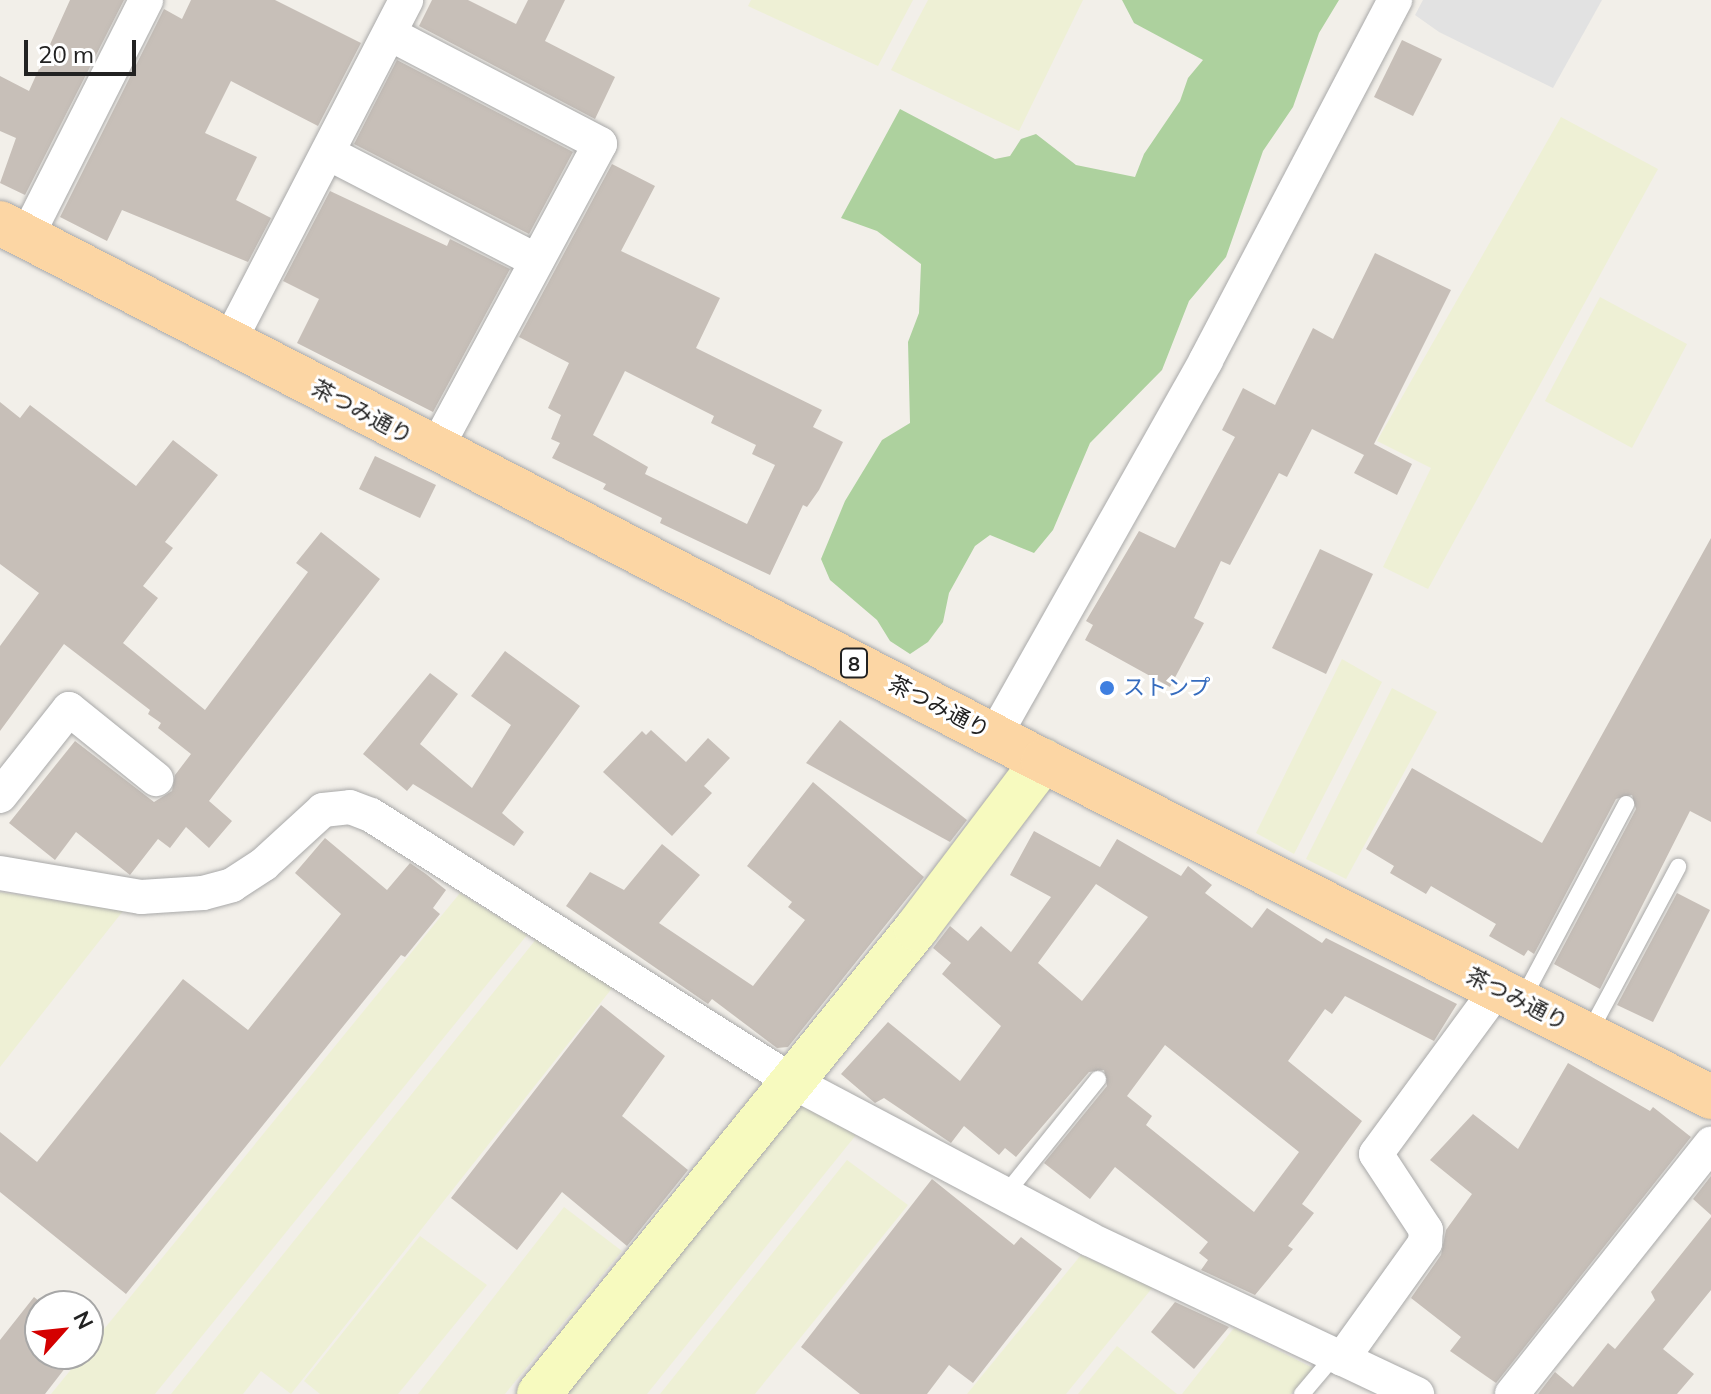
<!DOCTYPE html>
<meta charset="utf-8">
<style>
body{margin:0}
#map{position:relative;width:1711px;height:1394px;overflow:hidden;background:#f2efe9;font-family:Mulish,"Noto Sans JP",sans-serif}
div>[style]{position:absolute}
.farmland>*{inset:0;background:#eef0d5}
.forest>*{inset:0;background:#add19e}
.parking>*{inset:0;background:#e2e2e2}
.building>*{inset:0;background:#c7bfb8}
.roads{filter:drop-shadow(0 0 2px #a9a9a9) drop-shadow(0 0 2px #a9a9a9)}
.lane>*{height:16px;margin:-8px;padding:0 8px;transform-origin:8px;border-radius:8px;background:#fff}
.street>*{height:34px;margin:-17px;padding:0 17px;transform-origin:17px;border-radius:17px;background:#fff}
.secondary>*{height:44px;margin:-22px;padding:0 22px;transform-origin:22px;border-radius:22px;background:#f7fabf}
.primary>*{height:44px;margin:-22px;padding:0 22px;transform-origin:22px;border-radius:22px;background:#fcd6a4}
.dots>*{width:22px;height:22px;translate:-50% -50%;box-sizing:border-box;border:4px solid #fff;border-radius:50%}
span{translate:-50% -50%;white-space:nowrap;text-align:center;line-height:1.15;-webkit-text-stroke:6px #fff;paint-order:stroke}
.shield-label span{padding:2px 6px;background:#fff;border:2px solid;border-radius:6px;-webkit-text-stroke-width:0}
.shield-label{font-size:20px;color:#222;font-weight:700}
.street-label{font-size:22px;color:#222}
.shop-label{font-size:22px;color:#366cbe}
.left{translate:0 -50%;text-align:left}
.north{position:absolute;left:24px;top:1290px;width:80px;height:80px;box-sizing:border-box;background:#fff;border:2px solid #a7a7a7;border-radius:50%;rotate:63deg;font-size:22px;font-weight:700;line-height:32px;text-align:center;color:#222}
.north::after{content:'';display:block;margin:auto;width:28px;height:36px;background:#d40000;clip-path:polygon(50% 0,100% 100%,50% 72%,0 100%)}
.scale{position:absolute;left:24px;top:40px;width:112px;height:36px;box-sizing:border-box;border:4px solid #222;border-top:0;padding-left:10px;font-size:24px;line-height:28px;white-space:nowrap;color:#222;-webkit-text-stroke:6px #fff;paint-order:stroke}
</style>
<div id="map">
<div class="farmland">
<div style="clip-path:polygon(751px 0,913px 0,878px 66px,748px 6px)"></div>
<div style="clip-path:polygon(928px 0,1083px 0,1019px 131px,891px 70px)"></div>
<div style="clip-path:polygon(1561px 117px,1658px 169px,1428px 589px,1383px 567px,1431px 468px,1377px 441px)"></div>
<div style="clip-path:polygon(1600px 297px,1687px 344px,1632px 448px,1545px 401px)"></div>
<div style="clip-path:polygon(1342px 659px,1382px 682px,1294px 854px,1256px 833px)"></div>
<div style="clip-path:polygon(1392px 688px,1437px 712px,1346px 879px,1306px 859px)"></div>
<div style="clip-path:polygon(0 892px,123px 911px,0 1067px)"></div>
<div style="clip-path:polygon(460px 893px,527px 935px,155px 1394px,51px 1394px)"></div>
<div style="clip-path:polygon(537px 938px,613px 987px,291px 1394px,261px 1371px,243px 1394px,171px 1394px)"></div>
<div style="clip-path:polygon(800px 1105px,856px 1135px,647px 1394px,563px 1394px)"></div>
<div style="clip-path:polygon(847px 1160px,908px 1205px,755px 1394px,660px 1394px)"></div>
<div style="clip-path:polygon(564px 1207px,622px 1251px,505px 1394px,418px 1394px)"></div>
<div style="clip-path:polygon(420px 1236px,487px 1285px,398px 1394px,320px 1394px,304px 1381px)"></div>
<div style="clip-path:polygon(1081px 1255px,1153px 1287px,1066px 1394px,967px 1394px)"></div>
<div style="clip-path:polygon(1234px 1328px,1313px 1368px,1291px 1394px,1182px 1394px)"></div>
<div style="clip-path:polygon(1117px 1346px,1177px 1394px,1078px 1394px)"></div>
</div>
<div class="forest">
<div style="clip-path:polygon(1122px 0,1339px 0,1319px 33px,1293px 107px,1263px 151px,1226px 257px,1189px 301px,1162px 370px,1090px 443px,1053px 530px,1034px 553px,990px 535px,975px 546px,949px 593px,943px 622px,928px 642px,910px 654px,890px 641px,877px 620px,830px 580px,821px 559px,845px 501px,882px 440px,910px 423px,908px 342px,919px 313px,921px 264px,877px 231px,841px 218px,900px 109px,995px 159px,1010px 156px,1021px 139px,1036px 134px,1076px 165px,1135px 177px,1144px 154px,1180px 101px,1188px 78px,1203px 60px,1134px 23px)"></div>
</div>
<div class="parking">
<div style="clip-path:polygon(1423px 0,1602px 0,1553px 88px,1439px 32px,1415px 15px)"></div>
</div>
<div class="building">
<div style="clip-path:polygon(70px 0,124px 0,25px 195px,0 183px,16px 138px,0 131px,0 76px,29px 91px)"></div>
<div style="clip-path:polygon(191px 0,275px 0,361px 43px,318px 126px,231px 81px,205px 133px,257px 157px,236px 200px,271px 218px,248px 262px,122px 210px,107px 241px,60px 217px,164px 9px,182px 19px)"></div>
<div style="clip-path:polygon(432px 0,468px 0,516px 24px,528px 0,565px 0,545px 41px,615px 77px,595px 119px,419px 26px)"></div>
<div style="clip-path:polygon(1402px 40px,1442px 59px,1413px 116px,1374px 97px)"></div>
<div style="clip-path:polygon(397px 60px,573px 152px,529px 234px,354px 144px)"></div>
<div style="clip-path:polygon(evenodd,612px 164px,655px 186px,621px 251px,720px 298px,696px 348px,822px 410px,813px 427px,843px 442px,819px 490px,807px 507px,803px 505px,770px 575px,660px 523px,662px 518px,603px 489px,606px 484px,552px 458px,560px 443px,551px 439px,561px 415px,548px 408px,569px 363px,519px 337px,612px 164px,625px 371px,714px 416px,711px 423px,756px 445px,752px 454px,775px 465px,747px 524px,645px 474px,648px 467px,593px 435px,625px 371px)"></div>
<div style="clip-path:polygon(330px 191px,447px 246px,450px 239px,510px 269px,433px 412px,297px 343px,319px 299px,283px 281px)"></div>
<div style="clip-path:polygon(1375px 253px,1451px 290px,1374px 444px,1412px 464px,1397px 495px,1354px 473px,1364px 455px,1312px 429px,1287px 477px,1279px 473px,1230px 565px,1221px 561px,1194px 618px,1204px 623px,1170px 687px,1085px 640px,1093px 625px,1086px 621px,1139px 531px,1175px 548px,1235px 437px,1222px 430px,1243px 388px,1275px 405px,1313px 328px,1333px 339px)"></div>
<div style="clip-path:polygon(0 402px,20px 418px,30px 405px,136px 486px,173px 440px,218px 475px,165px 542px,173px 548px,143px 586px,158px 598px,123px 643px,205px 710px,308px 572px,296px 563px,321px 532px,380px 579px,209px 801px,232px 821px,209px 848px,186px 827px,170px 848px,158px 839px,130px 875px,76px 832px,55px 860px,9px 823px,75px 741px,154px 802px,172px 791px,175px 775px,191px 754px,158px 728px,161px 723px,148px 714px,150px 710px,64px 644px,0 731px,0 646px,39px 593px,0 564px)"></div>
<div style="clip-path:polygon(375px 456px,436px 485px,420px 518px,359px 489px)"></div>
<div style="clip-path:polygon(1711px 538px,1711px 822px,1690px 811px,1600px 989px,1554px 964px,1636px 809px,1632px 795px,1616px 799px,1534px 954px,1528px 950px,1524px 956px,1489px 936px,1496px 924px,1431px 886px,1426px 894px,1390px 873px,1394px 866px,1366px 849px,1412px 768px,1542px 843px)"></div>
<div style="clip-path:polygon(1320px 549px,1373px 574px,1326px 674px,1272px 648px)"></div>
<div style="clip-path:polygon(505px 651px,580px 706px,502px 813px,524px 832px,514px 846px,413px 784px,407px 791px,363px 754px,430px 673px,458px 694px,420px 744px,472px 788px,511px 725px,471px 696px)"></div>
<div style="clip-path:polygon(840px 720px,967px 820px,950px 842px,806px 763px)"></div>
<div style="clip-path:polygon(651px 730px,686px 762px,708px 738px,730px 758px,704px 786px,712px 793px,672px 836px,603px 772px,642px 731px,646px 735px)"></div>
<div style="clip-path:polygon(813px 782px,924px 877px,788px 1047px,777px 1048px,712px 999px,708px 1004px,566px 906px,590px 872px,624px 890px,662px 844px,700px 875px,659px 923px,753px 986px,805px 920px,788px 907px,792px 902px,747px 866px)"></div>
<div style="clip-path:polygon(evenodd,1034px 831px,1100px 867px,1117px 839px,1181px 876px,1188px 866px,1212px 885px,1205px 893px,1252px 928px,1267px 908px,1322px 943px,1326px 938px,1457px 1004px,1434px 1041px,1345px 996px,1332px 1014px,1325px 1009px,1288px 1061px,1362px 1121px,1302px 1204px,1314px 1213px,1288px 1246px,1293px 1249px,1255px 1295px,1201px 1270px,1208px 1260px,1199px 1253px,1208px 1242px,1115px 1167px,1090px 1199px,1044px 1163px,1107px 1086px,1104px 1070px,1089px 1072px,1016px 1157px,1005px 1148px,999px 1155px,964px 1126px,951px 1143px,884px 1098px,875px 1103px,841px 1074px,888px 1022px,960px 1081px,1001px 1026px,942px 974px,951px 963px,933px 948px,950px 926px,968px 941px,981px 926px,1011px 952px,1051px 897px,1010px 875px,1034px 831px,1096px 884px,1148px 917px,1082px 1001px,1038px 963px,1096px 884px,1034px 831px,1165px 1045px,1299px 1152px,1254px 1212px,1146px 1125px,1152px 1116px,1127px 1096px,1165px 1045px)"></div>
<div style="clip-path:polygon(325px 838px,387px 890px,410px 863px,426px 874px,446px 890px,433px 908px,440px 914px,405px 957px,401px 955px,126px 1294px,0 1192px,0 1132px,37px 1162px,183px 979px,248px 1030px,341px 914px,295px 873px)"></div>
<div style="clip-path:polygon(1677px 893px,1710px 910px,1653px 1022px,1617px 1005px)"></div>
<div style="clip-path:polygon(601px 1005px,665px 1056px,622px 1116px,688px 1170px,627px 1246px,562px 1192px,517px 1250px,451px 1198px)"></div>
<div style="clip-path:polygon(1568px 1063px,1650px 1111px,1653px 1107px,1691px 1137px,1496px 1383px,1450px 1351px,1461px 1337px,1411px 1298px,1441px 1255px,1446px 1230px,1472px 1194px,1430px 1160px,1473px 1114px,1518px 1149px)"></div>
<div style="clip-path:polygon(1711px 1176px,1711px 1215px,1693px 1199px)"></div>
<div style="clip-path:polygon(932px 1179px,1014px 1245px,1021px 1237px,1062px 1269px,973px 1383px,949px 1365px,927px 1394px,860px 1394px,801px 1347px)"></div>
<div style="clip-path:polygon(1711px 1217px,1711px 1290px,1663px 1349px,1694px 1374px,1677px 1394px,1538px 1394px,1555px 1372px,1573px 1387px,1608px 1343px,1615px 1349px,1655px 1300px,1651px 1292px)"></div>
<div style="clip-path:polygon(34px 1297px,45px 1306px,40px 1306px,40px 1354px,76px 1354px,45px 1394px,0 1394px,0 1340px)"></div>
<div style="clip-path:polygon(1175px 1302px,1229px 1327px,1194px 1369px,1151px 1332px)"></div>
</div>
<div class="roads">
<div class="lane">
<div style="left:1522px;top:1000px;width:222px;rotate:-62deg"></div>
<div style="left:1588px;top:1035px;width:191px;rotate:-61.8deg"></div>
<div style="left:1004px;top:1196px;width:150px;rotate:-51.2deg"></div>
<div style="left:1302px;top:1394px;width:51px;rotate:-49.8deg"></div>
</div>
<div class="street">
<div style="left:390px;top:34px;width:237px;rotate:27.6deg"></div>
<div style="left:600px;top:144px;width:348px;rotate:118.3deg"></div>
<div style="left:328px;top:153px;width:235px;rotate:27.3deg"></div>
<div style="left:27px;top:236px;width:264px;rotate:-63.2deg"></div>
<div style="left:229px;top:342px;width:385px;rotate:-62.6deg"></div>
<div style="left:995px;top:735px;width:430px;rotate:-60.6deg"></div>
<div style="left:1206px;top:360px;width:407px;rotate:-62.3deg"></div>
<div style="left:0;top:796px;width:111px;rotate:-51.6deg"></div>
<div style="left:69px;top:709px;width:112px;rotate:38.8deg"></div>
<div style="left:0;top:873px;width:143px;rotate:9.7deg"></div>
<div style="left:141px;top:897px;width:62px;rotate:-3.7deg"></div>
<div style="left:203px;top:893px;width:30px;rotate:-15deg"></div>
<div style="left:232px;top:885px;width:38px;rotate:-33deg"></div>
<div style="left:264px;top:864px;width:80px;rotate:-42.5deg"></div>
<div style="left:323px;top:810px;width:27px;rotate:-6deg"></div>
<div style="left:350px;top:807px;width:22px;rotate:21deg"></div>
<div style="left:371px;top:815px;width:497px;rotate:32.3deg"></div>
<div style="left:791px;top:1081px;width:337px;rotate:27.9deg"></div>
<div style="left:1089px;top:1239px;width:363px;rotate:25.3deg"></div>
<div style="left:1342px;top:1359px;width:143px;rotate:-54.4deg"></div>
<div style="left:1425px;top:1243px;width:13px;rotate:-86deg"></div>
<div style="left:1426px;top:1230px;width:91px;rotate:-123.3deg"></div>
<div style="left:1376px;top:1154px;width:205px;rotate:-53.7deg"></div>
<div style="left:1512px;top:1394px;width:320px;rotate:-51.5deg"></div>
</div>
<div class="secondary">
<div style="left:539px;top:1394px;width:599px;rotate:-50.97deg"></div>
<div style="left:916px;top:929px;width:211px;rotate:-52.9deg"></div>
</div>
<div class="primary">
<div style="left:0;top:223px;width:1174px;rotate:27.29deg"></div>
<div style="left:1043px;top:761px;width:748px;rotate:26.7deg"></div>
</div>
</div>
<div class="dots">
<div style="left:1107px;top:688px;background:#3f7fe0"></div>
</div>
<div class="shield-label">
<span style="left:854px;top:663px">8</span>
</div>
<div class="street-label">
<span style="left:362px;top:412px;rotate:28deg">茶つみ通り</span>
<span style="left:939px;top:707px;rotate:27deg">茶つみ通り</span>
<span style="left:1517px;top:999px;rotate:27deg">茶つみ通り</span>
</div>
<div class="shop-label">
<span class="left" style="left:1123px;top:688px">ストンプ</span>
</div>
<div class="north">N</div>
<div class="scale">20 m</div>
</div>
